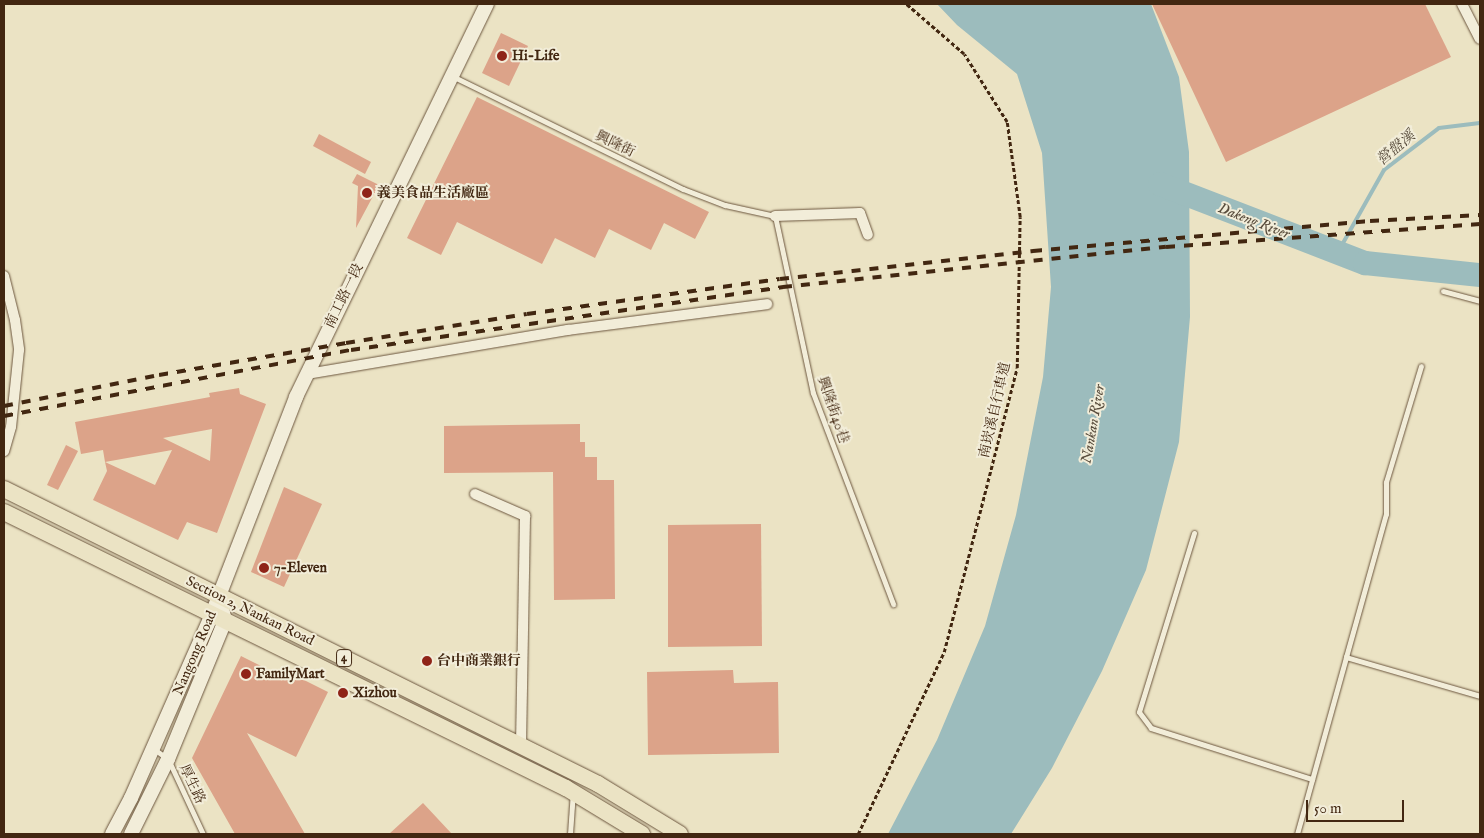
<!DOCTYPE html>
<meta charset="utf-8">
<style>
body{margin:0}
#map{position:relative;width:1484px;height:838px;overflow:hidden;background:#ebe3c4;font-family:"IM FELL English","Noto Serif TC",serif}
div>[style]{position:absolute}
.water>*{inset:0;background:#9cbcbd}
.stream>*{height:4px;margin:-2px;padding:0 2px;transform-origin:2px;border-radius:2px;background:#9cbcbd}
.river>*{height:24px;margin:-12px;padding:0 12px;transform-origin:12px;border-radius:12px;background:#9cbcbd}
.building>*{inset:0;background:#dca389}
.path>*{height:2.5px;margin-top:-1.25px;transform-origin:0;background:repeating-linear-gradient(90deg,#422711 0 4px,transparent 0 6.5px)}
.roads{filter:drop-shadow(0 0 1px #6c563e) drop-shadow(0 0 1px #6c563e)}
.service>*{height:5px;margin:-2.5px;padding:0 2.5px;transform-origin:2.5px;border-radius:2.5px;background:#f2edd9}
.minor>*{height:10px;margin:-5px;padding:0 5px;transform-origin:5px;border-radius:5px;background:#f2edd9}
.tertiary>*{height:14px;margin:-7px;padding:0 7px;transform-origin:7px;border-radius:7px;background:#f2edd9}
.primary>*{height:16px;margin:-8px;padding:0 8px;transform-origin:8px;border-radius:8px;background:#ebe3c4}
.rail>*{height:4px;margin-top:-2px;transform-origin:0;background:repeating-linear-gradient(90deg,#422711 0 9px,transparent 0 18px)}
.dots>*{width:14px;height:14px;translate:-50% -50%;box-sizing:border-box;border:2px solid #f2edd9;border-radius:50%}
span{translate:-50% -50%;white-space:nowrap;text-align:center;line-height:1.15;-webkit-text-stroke:4px #f2edd9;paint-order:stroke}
.shield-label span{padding:1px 4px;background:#f2edd9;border:1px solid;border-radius:4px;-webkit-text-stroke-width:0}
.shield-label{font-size:12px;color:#422711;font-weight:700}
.poi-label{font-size:14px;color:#422711;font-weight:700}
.left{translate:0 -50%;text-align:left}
.street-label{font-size:14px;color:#422711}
.water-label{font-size:15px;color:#584c3c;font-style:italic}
.frame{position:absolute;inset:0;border:5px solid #422711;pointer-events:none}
.scale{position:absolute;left:1306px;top:800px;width:98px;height:22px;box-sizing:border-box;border:2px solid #422711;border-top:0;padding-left:6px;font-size:15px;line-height:18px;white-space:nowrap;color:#422711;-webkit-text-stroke:4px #f2edd9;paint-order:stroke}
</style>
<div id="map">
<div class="water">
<div style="clip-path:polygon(937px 4px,1151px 4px,1179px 77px,1189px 152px,1190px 317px,1179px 442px,1146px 570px,1102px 671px,1052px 768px,1011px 834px,888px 834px,937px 740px,985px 626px,1016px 515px,1043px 377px,1051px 287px,1042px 153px,1017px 74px,957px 25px)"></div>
</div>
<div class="stream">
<div style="left:1338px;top:252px;width:94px;rotate:-60.7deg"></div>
<div style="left:1384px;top:170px;width:69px;rotate:-37.4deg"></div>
<div style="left:1439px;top:128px;width:41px;rotate:-7deg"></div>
</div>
<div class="river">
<div style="left:1160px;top:184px;width:220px;rotate:21.1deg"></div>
<div style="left:1365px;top:263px;width:116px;rotate:6deg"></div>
</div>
<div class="building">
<div style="clip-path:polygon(1152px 4px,1425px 4px,1451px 57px,1226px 162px)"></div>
<div style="clip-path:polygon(501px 33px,528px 46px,509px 86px,482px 73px)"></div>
<div style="clip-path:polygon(477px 97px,709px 212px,695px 239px,664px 223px,651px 250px,609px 229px,595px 258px,555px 238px,542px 264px,457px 222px,441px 255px,407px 238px)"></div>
<div style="clip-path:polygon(319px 134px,371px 162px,365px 174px,313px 146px)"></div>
<div style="clip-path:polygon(357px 174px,379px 185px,356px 228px,358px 186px,352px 183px)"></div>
<div style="clip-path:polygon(evenodd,239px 388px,240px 394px,266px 404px,217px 533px,187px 522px,178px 540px,93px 500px,107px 471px,105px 462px,155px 485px,172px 450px,105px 462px,103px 450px,81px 454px,75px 422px,210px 397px,209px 393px,239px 388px,212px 429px,210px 461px,163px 438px,212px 429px)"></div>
<div style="clip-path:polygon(580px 424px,580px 442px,585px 442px,585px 457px,597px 457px,597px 480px,614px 480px,615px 599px,554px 600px,553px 472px,444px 473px,444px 426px)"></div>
<div style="clip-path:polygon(66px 445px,78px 451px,58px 490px,47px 485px)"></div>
<div style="clip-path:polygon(284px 487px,322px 504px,284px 587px,251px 572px)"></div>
<div style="clip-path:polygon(761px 524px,762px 646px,668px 647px,668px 525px)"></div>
<div style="clip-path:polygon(241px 656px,291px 681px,294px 675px,328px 692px,296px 757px,247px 733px,305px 834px,235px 834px,192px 758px)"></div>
<div style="clip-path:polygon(733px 670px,734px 683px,778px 682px,779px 753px,648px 755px,647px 672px)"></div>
<div style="clip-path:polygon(423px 803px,452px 834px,389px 834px)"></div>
</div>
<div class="path">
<div style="left:858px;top:834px;width:201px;rotate:-64.7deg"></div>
<div style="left:944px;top:652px;width:293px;rotate:-75.6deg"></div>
<div style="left:1017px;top:368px;width:151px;rotate:-88.9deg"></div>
<div style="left:1020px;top:217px;width:96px;rotate:-97.8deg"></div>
<div style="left:1007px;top:122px;width:80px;rotate:-122.3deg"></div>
<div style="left:964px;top:54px;width:77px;rotate:-139.2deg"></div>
</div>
<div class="roads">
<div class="service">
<div style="left:452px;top:76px;width:257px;rotate:26.1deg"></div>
<div style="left:683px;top:189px;width:45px;rotate:20.9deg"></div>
<div style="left:725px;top:205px;width:51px;rotate:12.4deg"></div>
<div style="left:775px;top:216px;width:181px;rotate:77.9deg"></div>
<div style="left:813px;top:393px;width:226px;rotate:69.2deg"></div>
<div style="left:1443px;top:291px;width:38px;rotate:15deg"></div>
<div style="left:1194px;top:533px;width:187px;rotate:107.1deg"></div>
<div style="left:1139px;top:712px;width:20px;rotate:53deg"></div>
<div style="left:1151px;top:728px;width:169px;rotate:17.6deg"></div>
<div style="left:1346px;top:657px;width:148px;rotate:-74.4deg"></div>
<div style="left:1386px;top:514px;width:32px;rotate:-90deg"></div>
<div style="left:1386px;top:482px;width:121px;rotate:-73.2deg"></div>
<div style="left:154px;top:749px;width:17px;rotate:36deg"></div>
<div style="left:168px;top:759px;width:83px;rotate:65deg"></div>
<div style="left:570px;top:834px;width:39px;rotate:-86deg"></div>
<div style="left:1297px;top:834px;width:184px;rotate:-74.5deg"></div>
<div style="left:1346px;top:657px;width:140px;rotate:16.2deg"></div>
</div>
<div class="minor">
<div style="left:1462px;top:4px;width:39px;rotate:63deg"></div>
<div style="left:775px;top:216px;width:85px;rotate:-2deg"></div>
<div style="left:860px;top:213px;width:23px;rotate:70deg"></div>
<div style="left:4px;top:276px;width:45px;rotate:76deg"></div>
<div style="left:15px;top:320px;width:30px;rotate:82deg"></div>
<div style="left:19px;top:350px;width:77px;rotate:95.9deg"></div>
<div style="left:11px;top:427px;width:25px;rotate:106deg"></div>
<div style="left:307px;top:374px;width:265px;rotate:-9.6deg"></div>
<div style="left:568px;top:330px;width:201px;rotate:-7.4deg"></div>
<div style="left:475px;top:494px;width:55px;rotate:23.7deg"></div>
<div style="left:525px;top:516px;width:230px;rotate:91deg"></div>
</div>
<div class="tertiary">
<div style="left:112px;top:834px;width:41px;rotate:-62.2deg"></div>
<div style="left:131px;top:798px;width:201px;rotate:-66.2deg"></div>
<div style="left:212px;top:614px;width:233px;rotate:-68.8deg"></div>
<div style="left:296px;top:397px;width:437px;rotate:-64.1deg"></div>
<div style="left:131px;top:834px;width:84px;rotate:-63.7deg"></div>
<div style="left:168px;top:759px;width:149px;rotate:-67.6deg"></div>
<div style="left:225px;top:621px;width:9px;rotate:-103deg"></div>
</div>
<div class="primary">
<div style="left:4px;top:489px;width:663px;rotate:26.41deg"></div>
<div style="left:598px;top:784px;width:96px;rotate:31.4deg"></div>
<div style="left:4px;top:512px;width:626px;rotate:26.16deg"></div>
<div style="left:566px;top:788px;width:89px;rotate:31.2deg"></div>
</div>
</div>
<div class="rail">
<div style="left:4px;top:406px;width:158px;rotate:-11.3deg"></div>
<div style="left:159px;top:375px;width:190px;rotate:-9.7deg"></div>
<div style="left:346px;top:343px;width:183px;rotate:-9.1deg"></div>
<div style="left:527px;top:314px;width:255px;rotate:-7.9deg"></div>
<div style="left:780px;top:279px;width:255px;rotate:-6.3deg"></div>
<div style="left:1033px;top:251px;width:338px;rotate:-5.1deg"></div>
<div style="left:1370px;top:221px;width:110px;rotate:-3.1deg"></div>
<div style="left:4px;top:416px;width:353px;rotate:-10.8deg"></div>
<div style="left:351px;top:350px;width:437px;rotate:-8.3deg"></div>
<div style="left:783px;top:287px;width:385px;rotate:-6deg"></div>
<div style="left:1166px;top:247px;width:315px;rotate:-4.2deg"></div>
</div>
<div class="dots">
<div style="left:502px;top:56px;background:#8f2418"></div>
<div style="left:367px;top:193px;background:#8f2418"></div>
<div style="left:264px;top:568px;background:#8f2418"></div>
<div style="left:427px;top:661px;background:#8f2418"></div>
<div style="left:246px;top:674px;background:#8f2418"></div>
<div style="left:343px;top:693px;background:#8f2418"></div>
</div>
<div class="shield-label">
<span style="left:344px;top:658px">4</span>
</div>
<div class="poi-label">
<span class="left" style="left:512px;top:56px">Hi-Life</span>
<span class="left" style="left:377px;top:193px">義美食品生活廠區</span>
<span class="left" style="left:274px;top:568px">7-Eleven</span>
<span class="left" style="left:437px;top:661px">台中商業銀行</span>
<span class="left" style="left:256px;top:674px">FamilyMart</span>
<span class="left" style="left:353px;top:693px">Xizhou</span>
</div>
<div class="street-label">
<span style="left:615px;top:144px;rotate:26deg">興隆街</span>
<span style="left:344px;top:296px;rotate:-64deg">南工路一段</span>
<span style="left:833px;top:410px;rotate:71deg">興隆街40巷</span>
<span style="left:995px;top:410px;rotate:-77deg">南崁溪自行車道</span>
<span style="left:250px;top:611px;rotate:26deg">Section 2, Nankan Road</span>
<span style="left:195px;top:653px;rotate:-67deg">Nangong Road</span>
<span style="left:192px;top:784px;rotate:65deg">厚生路</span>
</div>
<div class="water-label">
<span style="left:1396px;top:148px;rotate:-40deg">營盤溪</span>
<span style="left:1254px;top:221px;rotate:21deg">Dakeng River</span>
<span style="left:1093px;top:424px;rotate:-80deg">Nankan River</span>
</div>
<div class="frame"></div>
<div class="scale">50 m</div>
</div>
